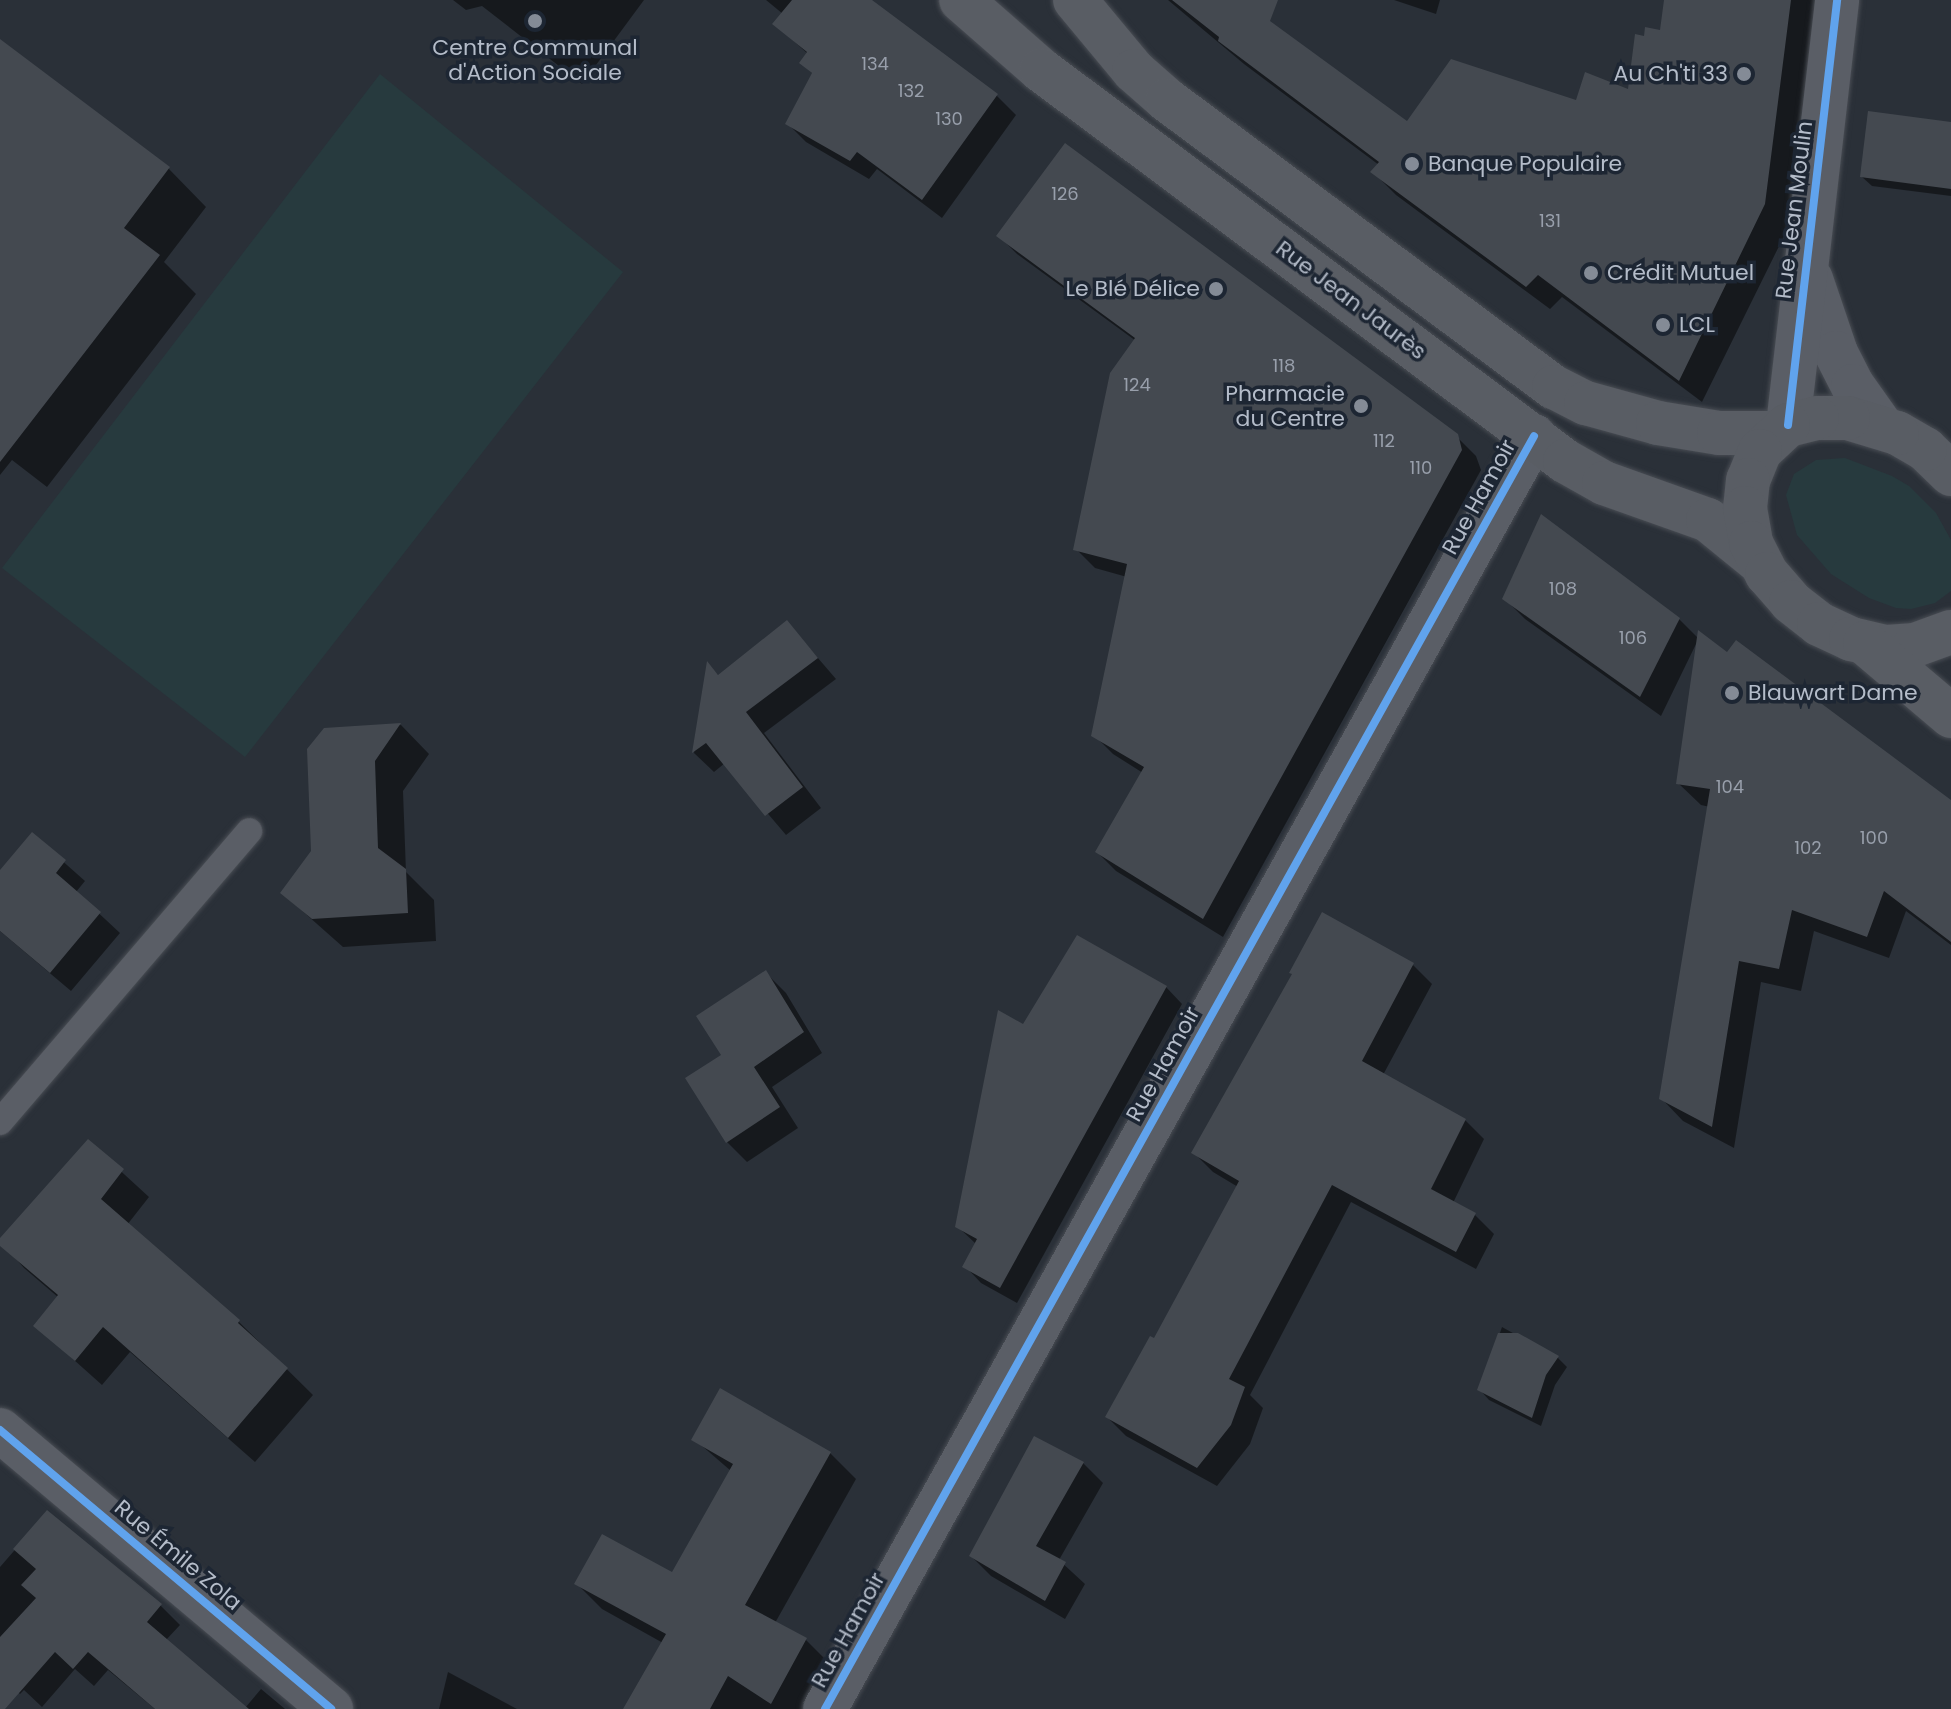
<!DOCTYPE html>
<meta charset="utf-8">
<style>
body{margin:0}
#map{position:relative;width:1951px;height:1709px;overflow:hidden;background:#2a3038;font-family:Poppins,sans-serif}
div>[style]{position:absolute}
.green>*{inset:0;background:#273a3e}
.shadow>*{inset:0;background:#0007}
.building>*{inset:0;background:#444950}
.roads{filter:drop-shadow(0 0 2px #484c53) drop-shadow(0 0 2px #484c53)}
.service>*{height:26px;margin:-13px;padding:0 13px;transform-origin:13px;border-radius:13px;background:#5a5e66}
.minor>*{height:44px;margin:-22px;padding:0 22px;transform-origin:22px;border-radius:22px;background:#5a5e66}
.secondary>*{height:44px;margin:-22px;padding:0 22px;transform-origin:22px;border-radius:22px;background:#595d64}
.cycleway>*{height:8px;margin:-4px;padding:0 4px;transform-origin:4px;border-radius:4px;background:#60a3ed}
.dots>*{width:22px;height:22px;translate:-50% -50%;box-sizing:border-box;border:4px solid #1d2633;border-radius:50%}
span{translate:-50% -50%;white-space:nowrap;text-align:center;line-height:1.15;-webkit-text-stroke:7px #1d2633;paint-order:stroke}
.number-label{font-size:18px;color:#989fab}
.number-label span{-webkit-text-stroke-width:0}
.poi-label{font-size:22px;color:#b4bcc9}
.right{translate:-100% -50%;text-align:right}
.left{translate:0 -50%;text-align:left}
.street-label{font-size:22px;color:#b4bcc9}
</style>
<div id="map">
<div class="green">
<div style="clip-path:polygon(380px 74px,623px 272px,245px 757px,2px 568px)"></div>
<div style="clip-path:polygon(1845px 458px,1892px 476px,1909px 486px,1936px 513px,1951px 540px,1951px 591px,1935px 603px,1911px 609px,1896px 608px,1869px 598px,1831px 574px,1797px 535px,1786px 495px,1794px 474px,1816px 460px)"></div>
</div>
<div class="shadow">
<div style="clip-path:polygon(453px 0,644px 0,582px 84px,482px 6px,466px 10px)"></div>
<div style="clip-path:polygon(766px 0,868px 0,997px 96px,1016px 115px,942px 218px,877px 169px,869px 179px,806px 142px,787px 123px,814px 75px,801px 63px,808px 54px,775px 24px,783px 14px)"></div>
<div style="clip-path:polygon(1168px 0,1239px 0,1408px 124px,1577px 103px,1629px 92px,1646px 39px,1662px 32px,1666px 0,1816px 0,1788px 228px,1702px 402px,1562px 297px,1550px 309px,1396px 195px,1373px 172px,1379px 165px,1244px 64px)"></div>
<div style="clip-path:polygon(1394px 0,1440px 0,1436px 14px)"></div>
<div style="clip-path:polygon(0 41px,169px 169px,206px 207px,164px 262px,196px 294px,47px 487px,12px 460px,0 475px)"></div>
<div style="clip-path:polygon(1951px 124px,1951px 196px,1872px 186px,1862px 177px)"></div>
<div style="clip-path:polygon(998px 235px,1456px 436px,1476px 456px,1481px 470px,1223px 937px,1116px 871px,1097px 852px,1143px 773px,1113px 754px,1094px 735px,1127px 577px,1095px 568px,1076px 549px,1136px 341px,1017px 254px)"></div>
<div style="clip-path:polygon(1505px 599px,1679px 619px,1699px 639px,1951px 803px,1951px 945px,1906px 911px,1889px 958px,1814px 931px,1801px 991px,1761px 982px,1734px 1148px,1683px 1121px,1661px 1098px,1710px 807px,1701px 805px,1678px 783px,1697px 642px,1661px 716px,1525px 619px)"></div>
<div style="clip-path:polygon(787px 622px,836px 679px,764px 733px,821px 808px,786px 835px,725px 763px,714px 772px,694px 753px,708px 666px,719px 676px)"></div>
<div style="clip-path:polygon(401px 725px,429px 754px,403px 791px,406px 872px,434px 900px,436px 941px,343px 947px,282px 893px,313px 852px,325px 730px)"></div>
<div style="clip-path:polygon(32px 834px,85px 881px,76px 892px,120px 933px,71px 991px,0 931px,0 873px)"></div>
<div style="clip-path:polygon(1413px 965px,1432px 984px,1383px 1075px,1465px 1120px,1484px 1139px,1453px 1203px,1475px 1215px,1494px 1234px,1476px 1269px,1351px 1202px,1250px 1395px,1263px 1408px,1250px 1444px,1217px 1486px,1126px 1436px,1107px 1417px,1155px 1341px,1238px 1187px,1213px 1172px,1194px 1153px)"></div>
<div style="clip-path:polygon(766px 973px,786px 993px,822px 1053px,772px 1087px,798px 1128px,747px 1162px,727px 1142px)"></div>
<div style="clip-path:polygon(1166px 987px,1182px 1004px,1017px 1303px,981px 1283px,965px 1266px,976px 1244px,957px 1226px)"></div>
<div style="clip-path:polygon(88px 1141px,149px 1197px,127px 1225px,239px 1322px,313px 1395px,255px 1462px,130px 1352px,102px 1385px,36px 1326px,59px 1298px,24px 1268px,0 1241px)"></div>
<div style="clip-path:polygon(1502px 1327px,1558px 1358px,1567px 1367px,1555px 1385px,1541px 1426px,1489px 1400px,1480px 1390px)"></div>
<div style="clip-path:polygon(694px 1439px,830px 1453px,856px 1479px,775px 1623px,806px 1640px,832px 1666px,808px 1709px,625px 1709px,663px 1643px,602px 1609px,576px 1583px,673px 1574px,731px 1471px)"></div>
<div style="clip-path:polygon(1083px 1463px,1103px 1483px,1059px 1560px,1085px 1584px,1065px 1619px,991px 1576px,971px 1556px)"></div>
<div style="clip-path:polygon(47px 1513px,161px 1606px,180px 1625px,166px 1640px,245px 1708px,261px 1689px,285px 1709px,155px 1709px,108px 1670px,94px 1686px,75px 1669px,42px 1707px,24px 1690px,20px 1694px,0 1675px,0 1567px)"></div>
<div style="clip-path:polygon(448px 1672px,517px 1709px,439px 1709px)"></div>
</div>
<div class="building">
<div style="clip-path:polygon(792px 0,872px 0,998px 94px,922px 200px,857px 152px,850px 161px,785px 124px,812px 73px,799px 63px,807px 52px,772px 24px)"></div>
<div style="clip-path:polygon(1172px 0,1278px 0,1270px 21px,1407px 121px,1451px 59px,1576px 100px,1585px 72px,1628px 89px,1635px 34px,1644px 36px,1645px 27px,1660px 30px,1664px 0,1791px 0,1765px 204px,1679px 381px,1538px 275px,1526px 287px,1370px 172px,1379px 162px,1218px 41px,1219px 37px)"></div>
<div style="clip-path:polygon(0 39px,170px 167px,124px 228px,160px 255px,0 462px)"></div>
<div style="clip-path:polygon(1868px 111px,1951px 122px,1951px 189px,1860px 177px)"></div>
<div style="clip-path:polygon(1065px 143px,1458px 434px,1462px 450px,1203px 919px,1095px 852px,1144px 767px,1091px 736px,1127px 564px,1073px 550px,1110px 373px,1135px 338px,996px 236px)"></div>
<div style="clip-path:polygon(1541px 514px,1680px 618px,1640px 697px,1502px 599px)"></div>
<div style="clip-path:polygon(787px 620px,818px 658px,746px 712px,803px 787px,765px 816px,706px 743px,692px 753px,707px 661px,718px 675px)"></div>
<div style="clip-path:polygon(1698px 630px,1727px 652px,1736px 640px,1951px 800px,1951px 942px,1884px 891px,1867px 937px,1792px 910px,1779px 969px,1739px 961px,1712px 1127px,1659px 1099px,1710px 789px,1676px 784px)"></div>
<div style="clip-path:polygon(401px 723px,375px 761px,378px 848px,406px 869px,408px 913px,312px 919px,280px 893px,311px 851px,307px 749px,324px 728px)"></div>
<div style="clip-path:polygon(32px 832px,66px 860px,56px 873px,101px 912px,50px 973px,0 931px,0 870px)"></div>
<div style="clip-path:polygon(1322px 912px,1414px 963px,1362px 1061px,1466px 1119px,1431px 1189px,1476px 1213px,1456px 1252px,1332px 1185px,1229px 1379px,1245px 1387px,1231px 1425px,1197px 1468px,1105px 1417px,1150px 1336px,1154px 1338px,1239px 1181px,1191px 1153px,1292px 974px,1289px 973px)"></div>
<div style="clip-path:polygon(1077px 935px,1167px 986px,1000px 1288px,962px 1267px,977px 1239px,955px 1227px,998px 1010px,1023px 1024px)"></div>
<div style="clip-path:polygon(766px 970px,804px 1032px,754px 1067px,780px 1107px,726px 1143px,685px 1078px,721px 1055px,696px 1016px)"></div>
<div style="clip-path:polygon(88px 1139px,124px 1169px,101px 1199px,240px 1320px,238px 1323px,288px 1368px,228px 1438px,103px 1327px,75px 1361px,33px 1326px,58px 1295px,0 1246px,0 1238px)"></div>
<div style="clip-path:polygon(1498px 1333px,1518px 1333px,1559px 1356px,1546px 1375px,1532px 1418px,1477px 1390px)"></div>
<div style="clip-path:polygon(720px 1388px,831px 1452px,745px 1605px,807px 1638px,771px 1704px,728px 1676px,710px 1709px,623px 1709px,666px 1634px,574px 1584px,602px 1534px,672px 1572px,733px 1464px,691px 1440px)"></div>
<div style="clip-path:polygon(1034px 1436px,1084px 1462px,1036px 1546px,1066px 1562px,1045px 1601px,969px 1556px)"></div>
<div style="clip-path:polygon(47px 1510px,162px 1604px,147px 1622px,249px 1709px,155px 1709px,88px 1652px,73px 1669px,55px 1652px,5px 1709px,0 1709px,0 1637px,36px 1598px,21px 1585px,36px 1569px,13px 1549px)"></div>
</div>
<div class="roads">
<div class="service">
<div style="left:0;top:1122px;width:383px;rotate:-49.4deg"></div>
</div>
<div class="minor">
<div style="left:1811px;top:279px;width:78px;rotate:71.3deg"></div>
<div style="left:1836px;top:353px;width:37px;rotate:63deg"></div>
<div style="left:1853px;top:386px;width:50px;rotate:54.7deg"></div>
<div style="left:1788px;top:425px;width:428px;rotate:-83.4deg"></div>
<div style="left:0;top:1430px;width:433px;rotate:40.1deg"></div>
<div style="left:825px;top:1709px;width:1457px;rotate:-60.88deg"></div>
</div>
<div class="secondary">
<div style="left:961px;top:0;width:106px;rotate:41.2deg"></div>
<div style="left:1041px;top:70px;width:654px;rotate:36.73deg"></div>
<div style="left:1565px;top:461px;width:45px;rotate:29.4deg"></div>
<div style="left:1604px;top:483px;width:110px;rotate:19.6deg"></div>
<div style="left:1708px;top:520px;width:68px;rotate:39.1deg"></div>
<div style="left:1075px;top:0;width:92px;rotate:50.3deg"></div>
<div style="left:1134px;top:71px;width:44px;rotate:41.3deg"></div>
<div style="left:1167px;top:100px;width:482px;rotate:36.6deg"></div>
<div style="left:1554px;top:387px;width:36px;rotate:27deg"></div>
<div style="left:1586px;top:403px;width:75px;rotate:15.5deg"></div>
<div style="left:1658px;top:423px;width:62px;rotate:9.3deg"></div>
<div style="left:1719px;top:433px;width:57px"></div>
<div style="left:1951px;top:474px;width:36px;rotate:-136deg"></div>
<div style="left:1925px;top:449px;width:32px;rotate:-150deg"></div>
<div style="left:1897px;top:433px;width:51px;rotate:-163deg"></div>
<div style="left:1848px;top:418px;width:31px;rotate:180deg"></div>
<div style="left:1817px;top:418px;width:30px;rotate:166deg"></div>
<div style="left:1788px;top:425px;width:38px;rotate:137deg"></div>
<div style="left:1760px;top:451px;width:31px;rotate:112deg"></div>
<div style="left:1748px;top:480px;width:28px;rotate:96deg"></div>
<div style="left:1745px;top:508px;width:36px;rotate:80deg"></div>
<div style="left:1751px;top:543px;width:35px;rotate:63deg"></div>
<div style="left:1767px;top:574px;width:37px;rotate:49deg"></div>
<div style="left:1791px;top:602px;width:36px;rotate:38deg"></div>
<div style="left:1819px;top:624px;width:35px;rotate:25deg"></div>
<div style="left:1851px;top:639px;width:36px;rotate:13deg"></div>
<div style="left:1886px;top:647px;width:29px;rotate:-4deg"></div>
<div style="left:1915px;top:645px;width:38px;rotate:-20deg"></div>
<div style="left:1865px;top:643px;width:113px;rotate:40.3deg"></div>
</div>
</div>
<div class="cycleway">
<div style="left:1788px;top:425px;width:428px;rotate:-83.4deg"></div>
<div style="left:0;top:1430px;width:433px;rotate:40.1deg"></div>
<div style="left:825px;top:1709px;width:1457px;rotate:-60.88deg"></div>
</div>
<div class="dots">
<div style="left:535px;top:21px;background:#848b96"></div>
<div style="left:1744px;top:74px;background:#848b96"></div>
<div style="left:1412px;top:164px;background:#848b96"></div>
<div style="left:1591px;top:273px;background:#848b96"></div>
<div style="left:1216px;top:289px;background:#848b96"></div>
<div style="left:1663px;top:325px;background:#848b96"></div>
<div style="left:1361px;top:406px;background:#848b96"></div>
<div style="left:1732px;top:693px;background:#848b96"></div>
</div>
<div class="number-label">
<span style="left:875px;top:64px">134</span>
<span style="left:911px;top:91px">132</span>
<span style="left:949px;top:119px">130</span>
<span style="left:1065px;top:194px">126</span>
<span style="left:1550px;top:221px">131</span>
<span style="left:1284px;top:366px">118</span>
<span style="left:1137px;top:385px">124</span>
<span style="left:1384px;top:441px">112</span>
<span style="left:1421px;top:468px">110</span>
<span style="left:1563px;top:589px">108</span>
<span style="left:1633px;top:638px">106</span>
<span style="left:1730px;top:787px">104</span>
<span style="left:1874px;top:838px">100</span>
<span style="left:1808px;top:848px">102</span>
</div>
<div class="poi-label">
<span style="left:535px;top:60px">Centre Communal<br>d'Action Sociale</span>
<span class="right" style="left:1728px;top:74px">Au Ch'ti 33</span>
<span class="left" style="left:1428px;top:164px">Banque Populaire</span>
<span class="left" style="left:1607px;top:273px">Crédit Mutuel</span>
<span class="right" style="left:1200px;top:289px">Le Blé Délice</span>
<span class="left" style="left:1679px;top:325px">LCL</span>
<span class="right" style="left:1345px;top:406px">Pharmacie<br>du Centre</span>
<span class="left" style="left:1748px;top:693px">Blauwart Dame</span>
</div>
<div class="street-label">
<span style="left:1794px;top:210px;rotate:-83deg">Rue Jean Moulin</span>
<span style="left:1351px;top:300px;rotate:37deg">Rue Jean Jaurès</span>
<span style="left:1479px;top:497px;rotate:-61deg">Rue Hamoir</span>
<span style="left:1163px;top:1064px;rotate:-61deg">Rue Hamoir</span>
<span style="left:178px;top:1555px;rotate:40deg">Rue Émile Zola</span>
<span style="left:848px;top:1630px;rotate:-61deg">Rue Hamoir</span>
</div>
</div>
